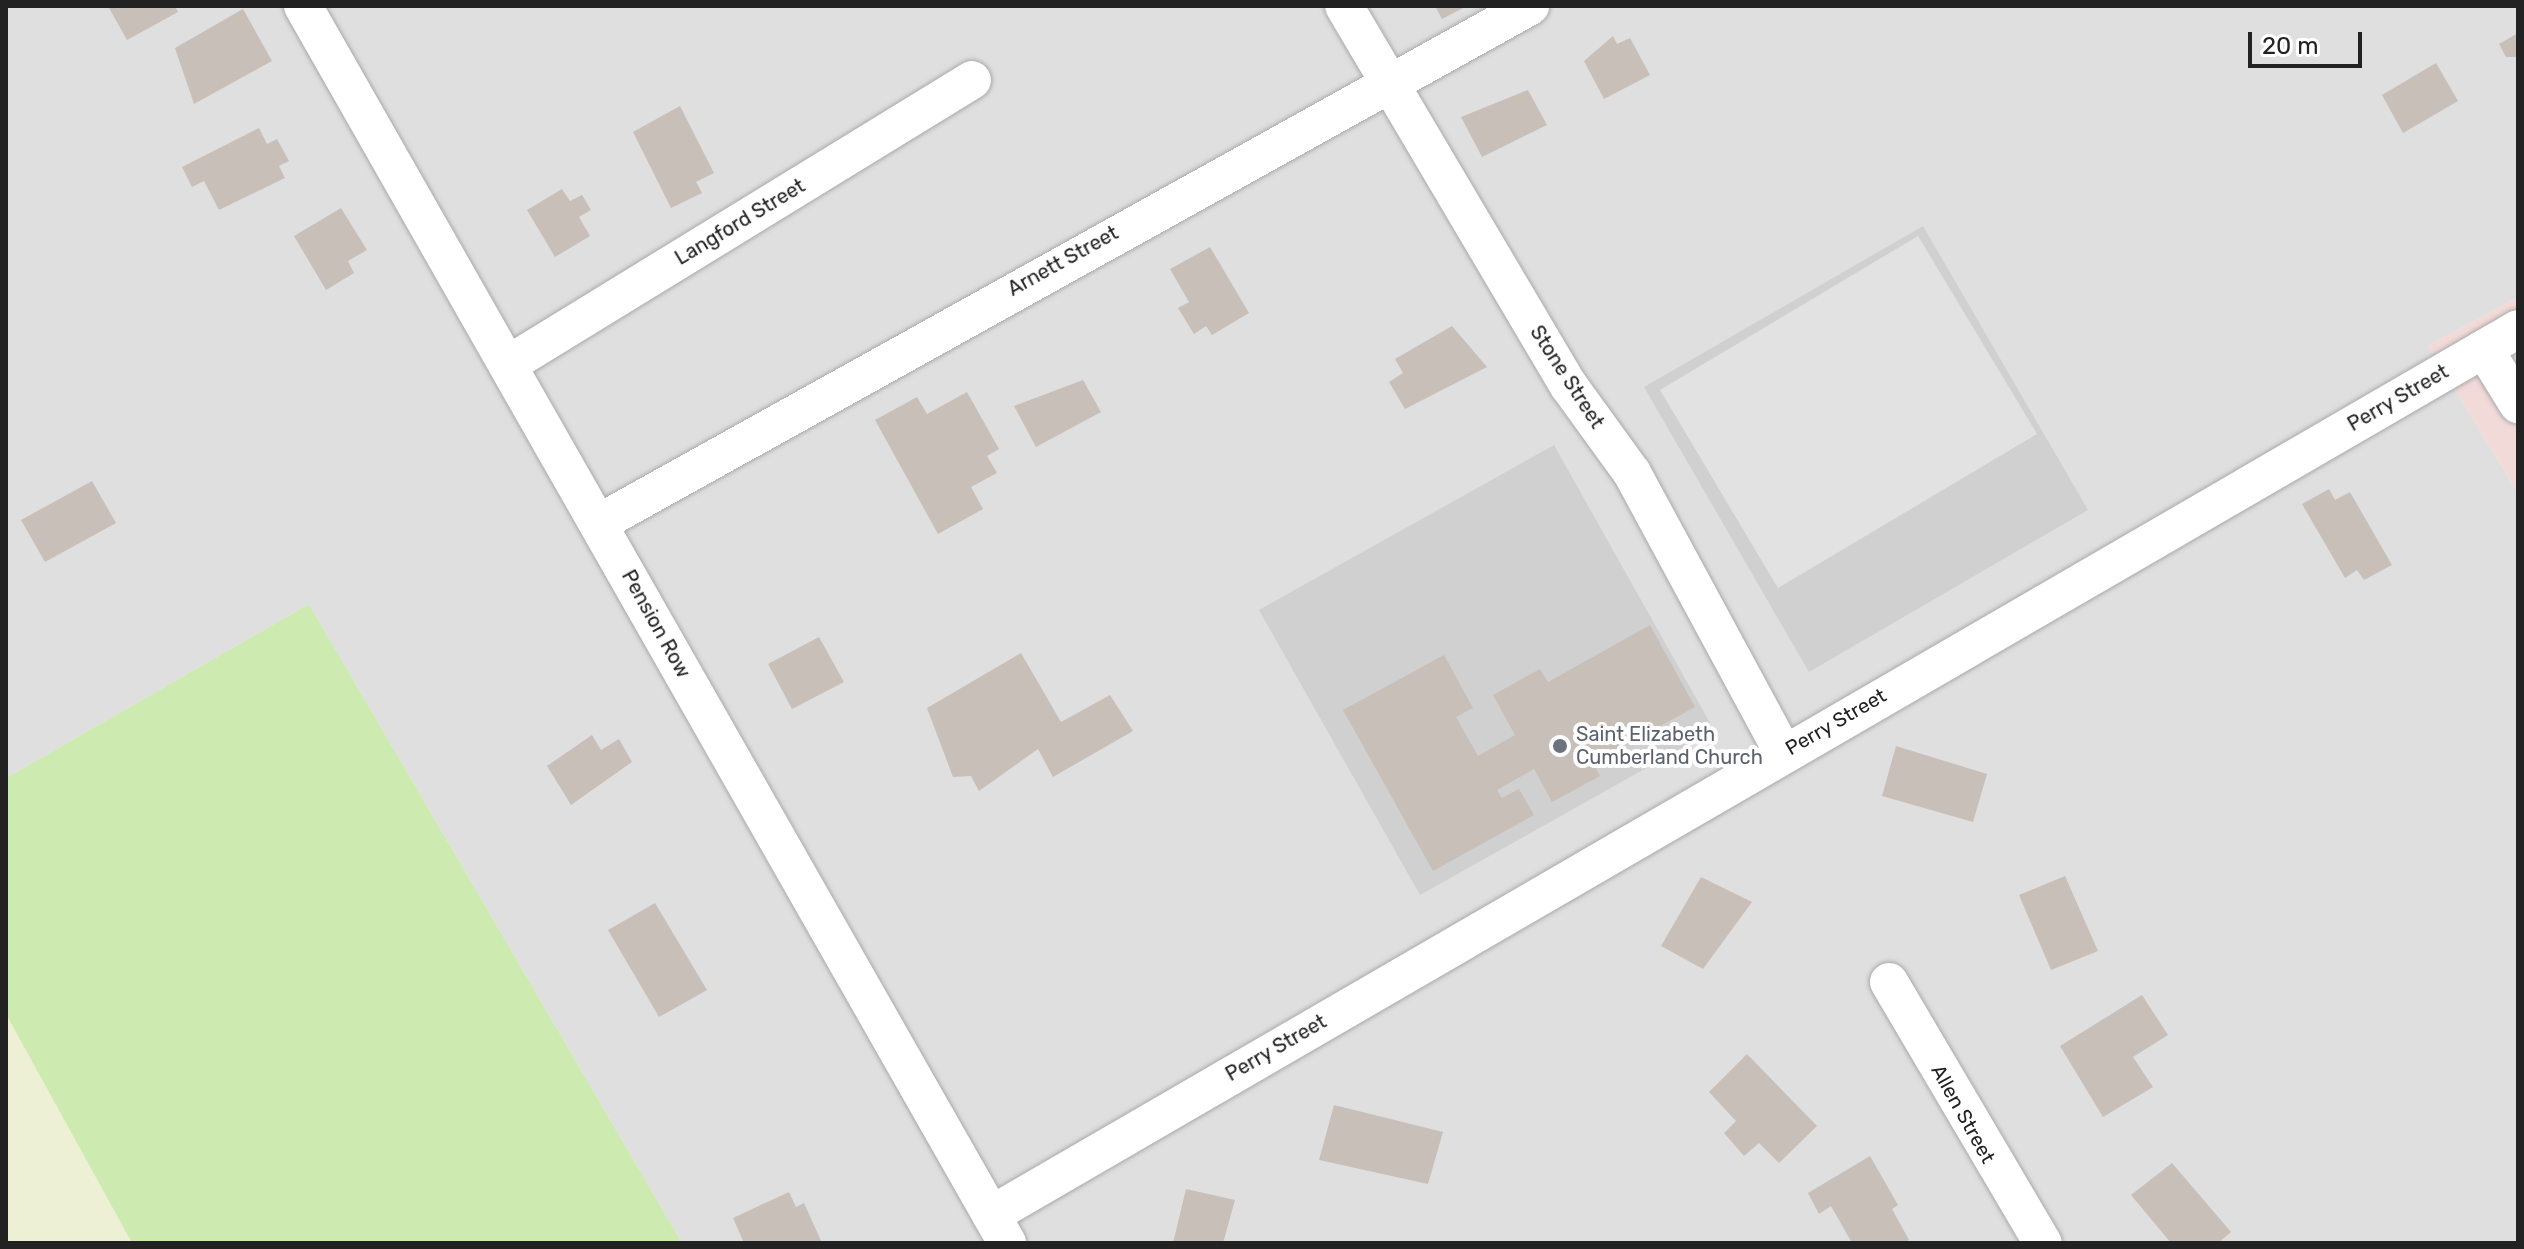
<!DOCTYPE html>
<style>
body{margin:0}
#map{position:relative;width:2524px;height:1249px;overflow:hidden;background:#f2efe9;font-family:Rubik,sans-serif}
div>[style]{position:absolute}
.residential>*{inset:0;background:#e0dfdf}
.commercial>*{inset:0;background:#f2dad9}
.religious>*{inset:0;background:#d0d0d0}
.farmland>*{inset:0;background:#eef0d5}
.grass>*{inset:0;background:#cdebb0}
.parking>*{inset:0;background:#e2e2e2}
.building>*{inset:0;background:#c7bfb8}
.roads{filter:drop-shadow(0 0 2px #a9a9a9) drop-shadow(0 0 2px #a9a9a9)}
.minor>*{height:38px;margin:-19px;padding:0 19px;transform-origin:19px;border-radius:19px;background:#fff}
.dots>*{width:22px;height:22px;translate:-50% -50%;box-sizing:border-box;border:4px solid #fff;border-radius:50%}
span{translate:-50% -50%;white-space:nowrap;text-align:center;line-height:1.15;-webkit-text-stroke:8px #fff;paint-order:stroke}
.street-label{font-size:20px;color:#222}
.worship-label{font-size:20px;color:#5b616d}
.left{translate:0 -50%;text-align:left}
.frame{position:absolute;inset:0;border:8px solid #222;pointer-events:none}
.scale{position:absolute;left:2248px;top:32px;width:114px;height:36px;box-sizing:border-box;border:4px solid #222;border-top:0;padding-left:10px;font-size:24px;line-height:28px;white-space:nowrap;color:#222;-webkit-text-stroke:6px #fff;paint-order:stroke}
</style>
<div id="map">
<div class="residential">
<div style="clip-path:polygon(6px 6px,2518px 6px,2518px 297px,2428px 346px,2518px 493px,2518px 1243px,682px 1243px,309px 604px,6px 778px)"></div>
</div>
<div class="commercial">
<div style="clip-path:polygon(2518px 297px,2518px 493px,2428px 346px)"></div>
</div>
<div class="religious">
<div style="clip-path:polygon(1923px 226px,2088px 510px,1809px 672px,1644px 387px)"></div>
<div style="clip-path:polygon(1554px 445px,1714px 730px,1420px 895px,1259px 610px)"></div>
</div>
<div class="farmland">
<div style="clip-path:polygon(6px 1014px,15px 1029px,132px 1243px,6px 1243px)"></div>
</div>
<div class="grass">
<div style="clip-path:polygon(309px 604px,682px 1243px,132px 1243px,6px 1014px,6px 778px)"></div>
</div>
<div class="parking">
<div style="clip-path:polygon(1918px 236px,2037px 434px,1778px 588px,1660px 390px)"></div>
</div>
<div class="building">
<div style="clip-path:polygon(108px 6px,175px 6px,178px 12px,127px 40px)"></div>
<div style="clip-path:polygon(1435px 6px,1467px 6px,1442px 19px)"></div>
<div style="clip-path:polygon(243px 9px,272px 61px,194px 104px,175px 48px)"></div>
<div style="clip-path:polygon(2518px 33px,2518px 57px,2506px 57px,2499px 44px)"></div>
<div style="clip-path:polygon(1613px 36px,1617px 44px,1630px 38px,1650px 75px,1604px 99px,1584px 61px)"></div>
<div style="clip-path:polygon(2436px 63px,2458px 101px,2403px 133px,2382px 95px)"></div>
<div style="clip-path:polygon(1528px 90px,1547px 125px,1482px 157px,1461px 117px)"></div>
<div style="clip-path:polygon(680px 106px,714px 173px,696px 182px,702px 193px,671px 208px,633px 132px)"></div>
<div style="clip-path:polygon(259px 128px,267px 144px,277px 139px,289px 161px,279px 166px,285px 178px,219px 210px,204px 181px,192px 187px,182px 167px)"></div>
<div style="clip-path:polygon(562px 189px,570px 201px,582px 195px,591px 210px,579px 217px,590px 236px,555px 257px,527px 210px)"></div>
<div style="clip-path:polygon(341px 208px,367px 250px,348px 261px,354px 273px,326px 290px,294px 236px)"></div>
<div style="clip-path:polygon(1210px 247px,1249px 313px,1212px 335px,1206px 326px,1194px 334px,1178px 308px,1189px 302px,1170px 269px)"></div>
<div style="clip-path:polygon(1452px 326px,1487px 367px,1405px 409px,1389px 382px,1403px 373px,1395px 359px)"></div>
<div style="clip-path:polygon(1083px 380px,1101px 412px,1036px 447px,1014px 406px)"></div>
<div style="clip-path:polygon(967px 392px,999px 449px,987px 456px,997px 473px,971px 487px,983px 509px,938px 534px,875px 420px,917px 397px,927px 414px)"></div>
<div style="clip-path:polygon(92px 481px,116px 523px,45px 562px,21px 520px)"></div>
<div style="clip-path:polygon(2329px 489px,2335px 500px,2350px 492px,2392px 565px,2364px 580px,2357px 570px,2345px 578px,2302px 504px)"></div>
<div style="clip-path:polygon(1650px 625px,1695px 707px,1593px 763px,1600px 776px,1552px 802px,1534px 769px,1497px 790px,1502px 798px,1519px 789px,1534px 815px,1433px 871px,1343px 710px,1444px 655px,1473px 708px,1456px 717px,1478px 756px,1515px 735px,1493px 695px,1540px 669px,1548px 682px)"></div>
<div style="clip-path:polygon(819px 637px,844px 682px,792px 709px,768px 664px)"></div>
<div style="clip-path:polygon(1021px 653px,1061px 722px,1110px 695px,1133px 731px,1053px 777px,1038px 749px,979px 791px,971px 776px,953px 777px,927px 708px)"></div>
<div style="clip-path:polygon(592px 735px,601px 750px,619px 739px,632px 762px,571px 805px,547px 766px)"></div>
<div style="clip-path:polygon(1896px 746px,1987px 774px,1973px 822px,1882px 796px)"></div>
<div style="clip-path:polygon(2065px 876px,2098px 951px,2051px 970px,2019px 895px)"></div>
<div style="clip-path:polygon(1701px 877px,1752px 902px,1703px 969px,1661px 946px)"></div>
<div style="clip-path:polygon(655px 903px,707px 990px,659px 1017px,608px 930px)"></div>
<div style="clip-path:polygon(2142px 995px,2168px 1035px,2133px 1057px,2153px 1087px,2103px 1117px,2060px 1046px)"></div>
<div style="clip-path:polygon(1747px 1054px,1817px 1126px,1779px 1163px,1759px 1143px,1744px 1156px,1724px 1133px,1736px 1121px,1709px 1092px)"></div>
<div style="clip-path:polygon(1334px 1105px,1443px 1132px,1428px 1184px,1319px 1160px)"></div>
<div style="clip-path:polygon(1870px 1156px,1898px 1205px,1892px 1209px,1909px 1240px,1903px 1243px,1852px 1243px,1831px 1206px,1819px 1214px,1808px 1193px)"></div>
<div style="clip-path:polygon(2172px 1163px,2231px 1232px,2218px 1243px,2171px 1243px,2131px 1195px)"></div>
<div style="clip-path:polygon(1186px 1189px,1235px 1200px,1223px 1243px,1173px 1243px)"></div>
<div style="clip-path:polygon(789px 1192px,796px 1207px,804px 1203px,822px 1243px,744px 1243px,733px 1218px)"></div>
</div>
<div class="roads">
<div class="minor">
<div style="left:303px;top:6px;width:1423px;rotate:60.35deg"></div>
<div style="left:1344px;top:6px;width:442px;rotate:59.4deg"></div>
<div style="left:1569px;top:386px;width:107px;rotate:54.1deg"></div>
<div style="left:1632px;top:473px;width:317px;rotate:61.6deg"></div>
<div style="left:2484px;top:349px;width:65px;rotate:58.3deg"></div>
<div style="left:509px;top:364px;width:543px;rotate:-31.52deg"></div>
<div style="left:599px;top:523px;width:1065px;rotate:-29.04deg"></div>
<div style="left:1889px;top:982px;width:303px;rotate:59.5deg"></div>
<div style="left:991px;top:1215px;width:1765px;rotate:-30.12deg"></div>
</div>
</div>
<div class="dots">
<div style="left:1560px;top:746px;background:#6b7280"></div>
</div>
<div class="street-label">
<span style="left:740px;top:222px;rotate:-31deg">Langford Street</span>
<span style="left:1063px;top:261px;rotate:-29deg">Arnett Street</span>
<span style="left:1567px;top:377px;rotate:57deg">Stone Street</span>
<span style="left:2398px;top:398px;rotate:-30deg">Perry Street</span>
<span style="left:656px;top:624px;rotate:61deg">Pension Row</span>
<span style="left:1836px;top:722px;rotate:-30deg">Perry Street</span>
<span style="left:1276px;top:1048px;rotate:-30deg">Perry Street</span>
<span style="left:1963px;top:1114px;rotate:61deg">Allen Street</span>
</div>
<div class="worship-label">
<span class="left" style="left:1576px;top:746px">Saint Elizabeth<br>Cumberland Church</span>
</div>
<div class="frame"></div>
<div class="scale">20 m</div>
</div>
